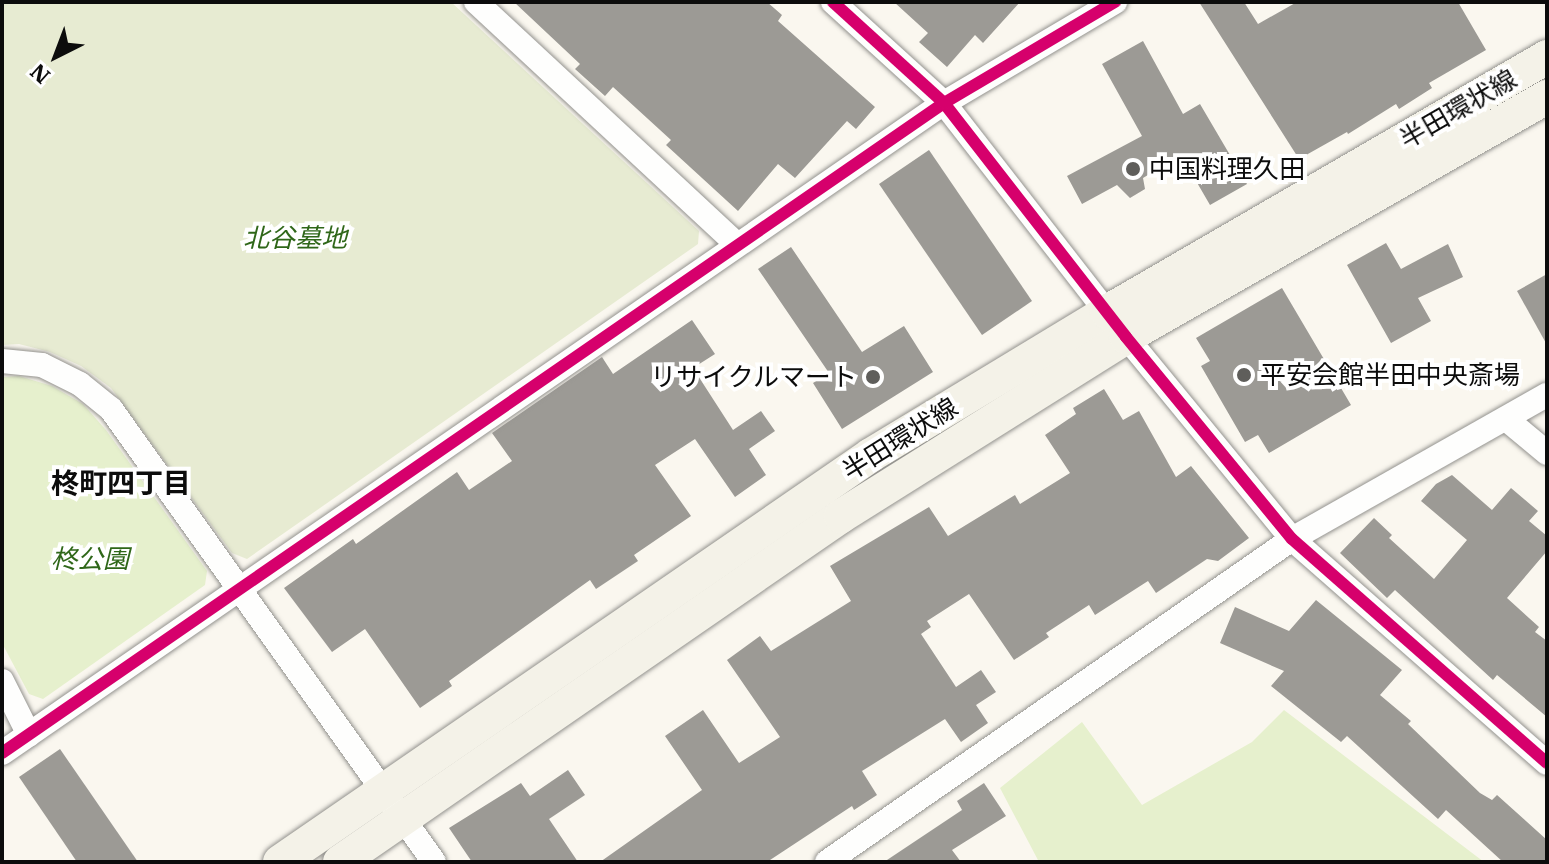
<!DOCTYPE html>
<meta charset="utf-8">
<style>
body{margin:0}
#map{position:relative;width:1549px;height:864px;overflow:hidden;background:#faf7ef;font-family:"IBM Plex Serif","Noto Sans JP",serif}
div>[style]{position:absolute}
.green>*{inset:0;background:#e6f0cd}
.cemetery>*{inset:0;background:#e7ebd2}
.building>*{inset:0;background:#9c9a95}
.roads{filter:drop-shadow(0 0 2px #93928e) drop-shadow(0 0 2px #93928e)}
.street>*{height:24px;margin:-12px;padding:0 12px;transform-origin:12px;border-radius:12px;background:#fefefd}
.secondary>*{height:34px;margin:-17px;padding:0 17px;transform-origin:17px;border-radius:17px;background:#f4f2e8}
.cycleway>*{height:12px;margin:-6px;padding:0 6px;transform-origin:6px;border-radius:6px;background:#d6006c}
.dots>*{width:22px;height:22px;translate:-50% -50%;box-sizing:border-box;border:4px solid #fff;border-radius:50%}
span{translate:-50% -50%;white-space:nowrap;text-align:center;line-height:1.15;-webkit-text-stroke:8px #fff;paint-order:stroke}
.street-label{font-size:26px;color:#0c0c0c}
.poi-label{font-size:26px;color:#0c0c0c}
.left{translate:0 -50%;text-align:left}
.right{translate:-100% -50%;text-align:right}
.park-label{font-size:26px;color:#2f6719;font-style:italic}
.neighbourhood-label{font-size:28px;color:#0c0c0c;font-weight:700}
.frame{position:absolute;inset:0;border:4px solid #0c0c0c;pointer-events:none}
.north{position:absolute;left:16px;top:16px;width:80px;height:80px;-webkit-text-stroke:6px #fff;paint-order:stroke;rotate:222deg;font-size:22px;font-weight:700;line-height:32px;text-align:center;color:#0c0c0c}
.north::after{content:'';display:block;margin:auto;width:28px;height:36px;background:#0c0c0c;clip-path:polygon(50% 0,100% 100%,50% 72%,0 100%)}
</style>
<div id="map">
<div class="green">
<div style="clip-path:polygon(19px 376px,52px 386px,83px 404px,106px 430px,207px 571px,205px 585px,43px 699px,29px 694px,2px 643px,2px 377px)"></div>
<div style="clip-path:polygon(1284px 710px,1484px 862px,1039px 862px,1000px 788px,1082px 722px,1142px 805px,1252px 742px)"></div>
</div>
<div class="cemetery">
<div style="clip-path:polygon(2px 2px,451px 2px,699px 231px,698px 244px,247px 559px,232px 553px,111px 388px,81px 366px,50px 352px,19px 344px,2px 345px)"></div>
</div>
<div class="building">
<div style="clip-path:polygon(514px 2px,767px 2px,782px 15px,778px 21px,875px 107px,856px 129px,847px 121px,795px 178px,778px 164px,738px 211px,666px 145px,671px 140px,613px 87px,605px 96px,575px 69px,580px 64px)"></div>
<div style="clip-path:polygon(894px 2px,1020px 2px,983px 43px,975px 35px,947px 67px,919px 42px,928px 33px)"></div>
<div style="clip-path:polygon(1199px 2px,1244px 2px,1258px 24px,1297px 2px,1458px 2px,1486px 50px,1429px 83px,1432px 88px,1399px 109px,1396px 104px,1348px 134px,1347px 132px,1299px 159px)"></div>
<div style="clip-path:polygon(1143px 41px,1183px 114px,1200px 104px,1247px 184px,1210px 205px,1181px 155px,1143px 178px,1145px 189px,1130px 198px,1117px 185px,1082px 204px,1067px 176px,1142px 136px,1102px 64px)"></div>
<div style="clip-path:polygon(929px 150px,1032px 301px,982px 335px,879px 184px)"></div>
<div style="clip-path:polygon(1386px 243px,1401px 269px,1448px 244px,1463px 277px,1418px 298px,1431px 321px,1391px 343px,1347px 265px)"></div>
<div style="clip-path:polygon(791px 247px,862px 352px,904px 326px,933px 372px,842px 429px,813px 383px,829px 373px,758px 269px)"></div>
<div style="clip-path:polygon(1547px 274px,1547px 345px,1517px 291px)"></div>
<div style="clip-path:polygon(1282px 288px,1351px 405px,1269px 453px,1258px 435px,1245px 442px,1201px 366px,1210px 361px,1196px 338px)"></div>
<div style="clip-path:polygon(692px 320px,715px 354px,693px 368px,733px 430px,761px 411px,775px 431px,749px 449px,766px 475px,735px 497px,695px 439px,655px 465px,691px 516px,634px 555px,638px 561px,596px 589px,590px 580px,449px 681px,452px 686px,420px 708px,365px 629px,332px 652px,284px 588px,353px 539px,356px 544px,457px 472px,469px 490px,512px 461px,492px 433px,602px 357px,613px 374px)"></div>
<div style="clip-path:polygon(1104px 389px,1123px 420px,1139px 411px,1176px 477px,1191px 466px,1249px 538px,1218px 561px,1207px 559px,1156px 593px,1148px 581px,1095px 615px,1089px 605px,1046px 633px,1049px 637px,1014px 660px,969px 594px,927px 621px,931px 627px,921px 634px,956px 687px,981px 670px,996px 692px,976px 705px,988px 723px,961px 742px,945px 719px,862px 771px,877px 795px,854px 810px,852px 806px,767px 862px,600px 862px,702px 790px,665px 736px,703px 710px,739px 763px,780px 737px,727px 660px,760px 636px,771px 651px,851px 601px,830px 566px,929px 507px,948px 536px,1015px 495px,1020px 504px,1070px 473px,1045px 435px,1076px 414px,1073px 408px)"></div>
<div style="clip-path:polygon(1452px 475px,1492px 510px,1511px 488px,1538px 511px,1529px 521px,1547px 536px,1547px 551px,1507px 598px,1539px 627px,1535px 632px,1547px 641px,1547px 717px,1497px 675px,1493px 680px,1395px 590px,1387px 598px,1340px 553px,1374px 518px,1392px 535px,1389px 538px,1434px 579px,1467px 540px,1421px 501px,1436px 484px)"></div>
<div style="clip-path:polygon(1316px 600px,1402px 670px,1380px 695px,1411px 721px,1408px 724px,1480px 793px,1492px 800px,1497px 795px,1547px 840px,1547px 862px,1503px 862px,1446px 810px,1438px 819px,1347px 736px,1341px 742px,1271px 686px,1284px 671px,1220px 643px,1235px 607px,1289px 631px)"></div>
<div style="clip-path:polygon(60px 749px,138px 862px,77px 862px,19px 777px)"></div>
<div style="clip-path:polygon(568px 770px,585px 795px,549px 819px,578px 862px,472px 862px,449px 828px,521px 783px,530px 796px)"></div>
<div style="clip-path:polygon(984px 783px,1006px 816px,952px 850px,961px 862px,884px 862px,962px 810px,957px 801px)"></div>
</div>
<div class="roads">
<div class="street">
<div style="left:476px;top:2px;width:355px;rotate:42.9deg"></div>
<div style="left:833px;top:2px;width:150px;rotate:42.3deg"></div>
<div style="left:944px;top:103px;width:296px;rotate:52.1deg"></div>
<div style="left:1126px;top:337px;width:261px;rotate:50.6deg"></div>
<div style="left:1292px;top:539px;width:339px;rotate:41.3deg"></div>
<div style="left:2px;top:361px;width:40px;rotate:5.7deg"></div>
<div style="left:42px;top:365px;width:42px;rotate:26.6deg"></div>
<div style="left:80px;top:384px;width:40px;rotate:39deg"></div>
<div style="left:111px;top:409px;width:556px;rotate:54.51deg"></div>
<div style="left:1506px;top:419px;width:53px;rotate:39.7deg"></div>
<div style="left:2px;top:681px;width:60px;rotate:63.4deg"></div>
<div style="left:2px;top:753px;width:1144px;rotate:-34.61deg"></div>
<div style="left:944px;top:103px;width:199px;rotate:-30.6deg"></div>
<div style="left:827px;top:862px;width:566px;rotate:-34.78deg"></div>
<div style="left:1292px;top:539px;width:293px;rotate:-29.5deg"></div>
</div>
<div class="secondary">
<div style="left:280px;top:862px;width:718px;rotate:-34.55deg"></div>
<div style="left:871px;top:455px;width:276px;rotate:-31.2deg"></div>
<div style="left:1107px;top:312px;width:509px;rotate:-30.09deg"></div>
<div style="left:340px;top:862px;width:609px;rotate:-34.63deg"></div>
<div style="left:841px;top:516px;width:337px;rotate:-32.1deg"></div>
<div style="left:1126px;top:337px;width:485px;rotate:-29.7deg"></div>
</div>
</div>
<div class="cycleway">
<div style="left:833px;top:2px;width:150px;rotate:42.3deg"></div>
<div style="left:944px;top:103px;width:296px;rotate:52.1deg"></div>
<div style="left:1126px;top:337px;width:261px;rotate:50.6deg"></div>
<div style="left:1292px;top:539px;width:339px;rotate:41.3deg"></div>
<div style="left:2px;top:753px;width:1144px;rotate:-34.61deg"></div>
<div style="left:944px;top:103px;width:199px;rotate:-30.6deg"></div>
</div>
<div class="dots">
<div style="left:1133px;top:169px;background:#5f5e5b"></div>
<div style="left:1244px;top:375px;background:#5f5e5b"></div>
<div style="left:873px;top:377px;background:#5f5e5b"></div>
</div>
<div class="street-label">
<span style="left:1458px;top:109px;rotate:-30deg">半田環状線</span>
<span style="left:900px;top:439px;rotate:-32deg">半田環状線</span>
</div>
<div class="poi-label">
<span class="left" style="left:1149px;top:169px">中国料理久田</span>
<span class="left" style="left:1260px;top:375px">平安会館半田中央斎場</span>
<span class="right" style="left:857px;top:377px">リサイクルマート</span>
</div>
<div class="park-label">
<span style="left:295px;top:238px">北谷墓地</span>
<span style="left:90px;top:559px">柊公園</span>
</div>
<div class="neighbourhood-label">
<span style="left:121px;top:483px">柊町四丁目</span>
</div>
<div class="frame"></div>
<div class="north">N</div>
</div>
